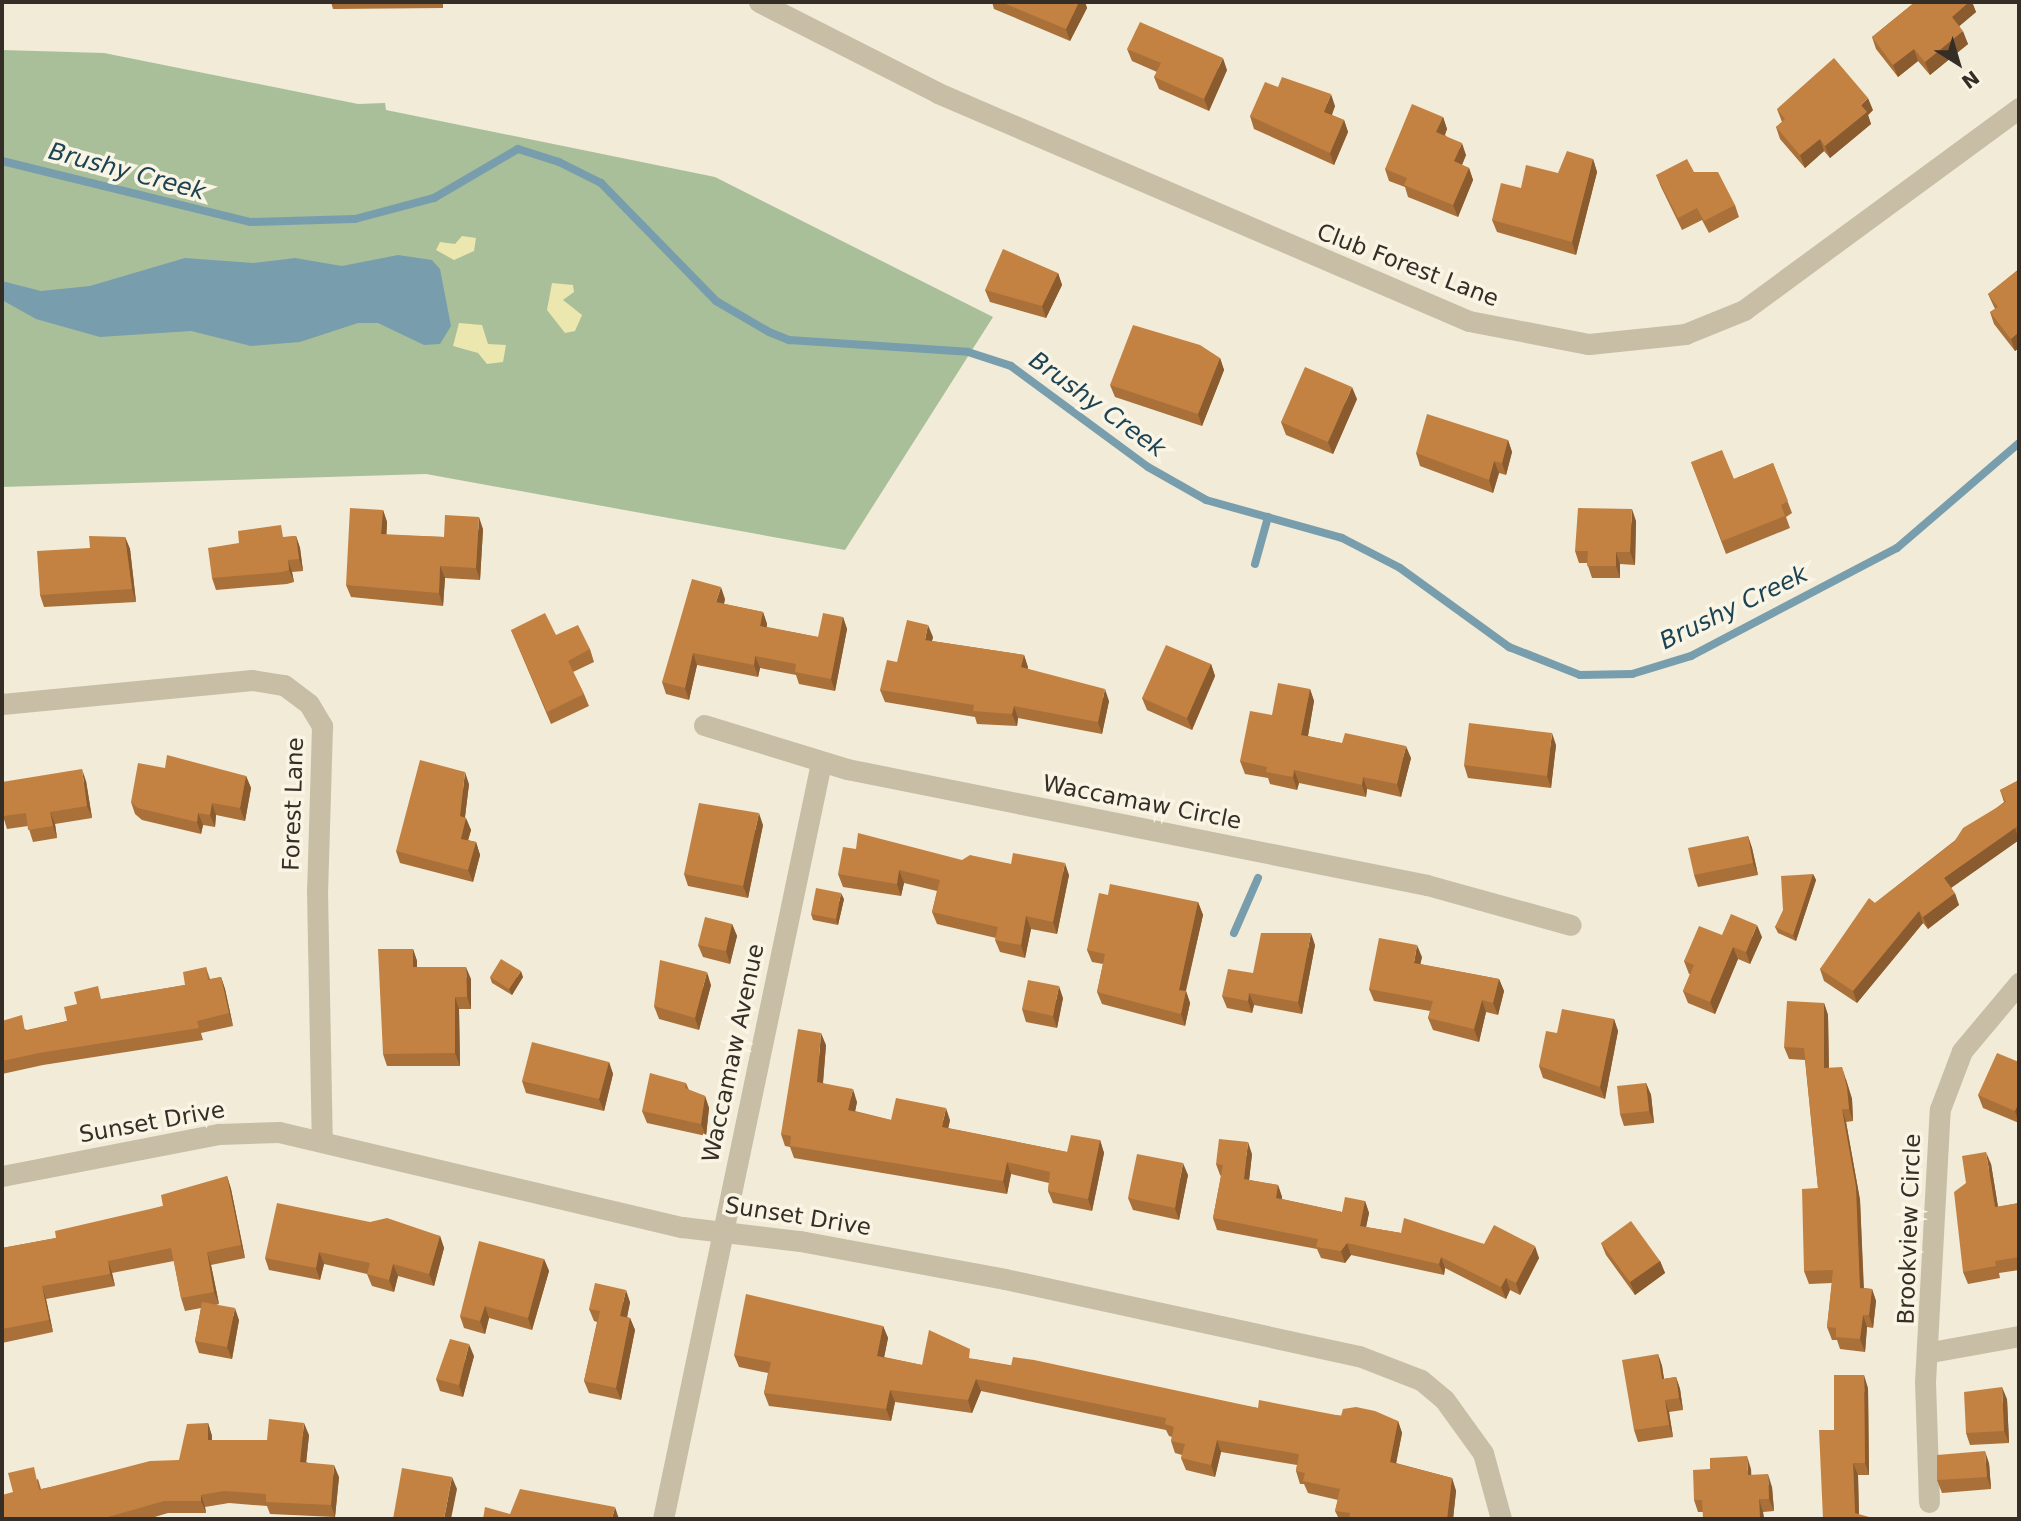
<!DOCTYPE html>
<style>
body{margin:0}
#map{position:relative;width:2021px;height:1521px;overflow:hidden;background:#f1ebd8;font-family:"DejaVu Sans",sans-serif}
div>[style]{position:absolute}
.green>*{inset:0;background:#a9bf99}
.sand>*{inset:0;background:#ece7ae}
.water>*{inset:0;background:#789ead}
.stream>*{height:8px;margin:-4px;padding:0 4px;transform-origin:4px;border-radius:4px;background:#789ead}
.minor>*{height:21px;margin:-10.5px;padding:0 10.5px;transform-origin:10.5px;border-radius:10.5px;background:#c8bea5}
.wall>*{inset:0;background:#a97039}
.shaded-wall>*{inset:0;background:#895b2e}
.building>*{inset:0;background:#c48242}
span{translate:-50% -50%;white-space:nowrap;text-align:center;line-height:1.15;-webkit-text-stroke:7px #f9f4e4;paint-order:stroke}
.street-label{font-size:23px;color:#342e26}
.water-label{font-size:24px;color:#1c4354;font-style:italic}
.frame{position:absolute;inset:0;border:4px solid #342e26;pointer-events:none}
.north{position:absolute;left:1923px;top:28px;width:70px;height:70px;-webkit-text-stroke:5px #f9f4e4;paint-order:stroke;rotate:143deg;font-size:19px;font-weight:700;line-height:28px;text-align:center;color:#342e26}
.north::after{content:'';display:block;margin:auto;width:24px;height:32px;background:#342e26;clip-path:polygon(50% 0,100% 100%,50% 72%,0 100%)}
</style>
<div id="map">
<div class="green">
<div style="clip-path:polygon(2px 50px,104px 53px,358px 104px,385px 103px,386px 110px,715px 177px,993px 317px,845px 550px,426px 474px,2px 487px)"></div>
</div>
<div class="sand">
<div style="clip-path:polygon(462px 236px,476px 238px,474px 251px,454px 260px,436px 250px,440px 242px,455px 244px)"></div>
<div style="clip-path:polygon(552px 283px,573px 285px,574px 292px,563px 300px,582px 315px,575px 331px,565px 333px,547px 310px)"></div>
<div style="clip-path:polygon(459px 323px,482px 325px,488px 344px,506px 345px,503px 362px,487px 364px,478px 353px,453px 346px)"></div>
</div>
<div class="water">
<div style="clip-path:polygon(398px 255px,432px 260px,440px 269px,451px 326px,440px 344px,424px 345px,378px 323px,358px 323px,300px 342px,251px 346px,191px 331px,100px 337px,36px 319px,2px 300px,2px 281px,41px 291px,90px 286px,185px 258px,253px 263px,295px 258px,342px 266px)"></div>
</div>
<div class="stream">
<div style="left:2px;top:161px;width:255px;rotate:13.8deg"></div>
<div style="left:250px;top:222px;width:105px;rotate:-1.6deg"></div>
<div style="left:355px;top:219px;width:82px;rotate:-14.9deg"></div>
<div style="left:434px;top:198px;width:97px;rotate:-30.3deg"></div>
<div style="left:518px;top:149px;width:43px;rotate:17.6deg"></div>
<div style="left:559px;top:162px;width:47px;rotate:26.6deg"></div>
<div style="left:601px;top:183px;width:165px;rotate:45.7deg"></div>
<div style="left:716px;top:301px;width:61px;rotate:30.3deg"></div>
<div style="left:769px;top:332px;width:22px;rotate:22deg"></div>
<div style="left:789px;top:340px;width:179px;rotate:3.8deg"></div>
<div style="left:968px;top:352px;width:45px;rotate:18deg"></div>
<div style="left:1011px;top:366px;width:170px;rotate:36.4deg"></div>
<div style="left:1148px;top:467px;width:67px;rotate:29.6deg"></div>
<div style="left:1206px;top:500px;width:141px;rotate:15.6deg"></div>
<div style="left:1342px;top:538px;width:65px;rotate:27.3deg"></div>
<div style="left:1400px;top:568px;width:135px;rotate:35.9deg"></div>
<div style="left:1509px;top:647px;width:76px;rotate:21.5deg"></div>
<div style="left:1580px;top:675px;width:52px;rotate:-1.1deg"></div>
<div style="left:1632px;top:674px;width:62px;rotate:-17deg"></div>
<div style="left:1691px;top:656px;width:233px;rotate:-27.7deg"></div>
<div style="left:1897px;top:548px;width:161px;rotate:-40.7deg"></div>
<div style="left:1255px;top:564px;width:49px;rotate:-74.5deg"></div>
<div style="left:1234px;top:933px;width:60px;rotate:-66.4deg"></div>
</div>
<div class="minor">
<div style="left:759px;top:2px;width:201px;rotate:26.9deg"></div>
<div style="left:938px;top:93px;width:578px;rotate:23.24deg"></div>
<div style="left:1469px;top:321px;width:122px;rotate:10.9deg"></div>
<div style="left:1589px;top:344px;width:97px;rotate:-5.9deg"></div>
<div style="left:1685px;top:334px;width:64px;rotate:-22.1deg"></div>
<div style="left:1744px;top:310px;width:341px;rotate:-36.3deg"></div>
<div style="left:2px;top:704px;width:251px;rotate:-5.5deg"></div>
<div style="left:252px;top:680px;width:32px;rotate:9deg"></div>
<div style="left:284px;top:685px;width:31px;rotate:37deg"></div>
<div style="left:309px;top:704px;width:26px;rotate:59deg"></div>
<div style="left:322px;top:726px;width:164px;rotate:91.7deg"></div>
<div style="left:317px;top:890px;width:250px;rotate:88.9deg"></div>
<div style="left:704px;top:725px;width:150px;rotate:17.1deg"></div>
<div style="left:847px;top:769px;width:591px;rotate:11.31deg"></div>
<div style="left:1427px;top:885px;width:149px;rotate:15.5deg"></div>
<div style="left:2px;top:1176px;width:221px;rotate:-11deg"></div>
<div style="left:219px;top:1134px;width:60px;rotate:-1.9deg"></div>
<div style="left:279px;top:1132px;width:414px;rotate:13.3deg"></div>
<div style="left:682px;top:1227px;width:119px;rotate:6.8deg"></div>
<div style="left:800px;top:1241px;width:208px;rotate:10.5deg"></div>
<div style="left:1005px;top:1279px;width:362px;rotate:12.3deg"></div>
<div style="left:1359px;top:1356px;width:66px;rotate:21.2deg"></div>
<div style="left:1421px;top:1380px;width:30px;rotate:40deg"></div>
<div style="left:1444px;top:1399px;width:67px;rotate:54.2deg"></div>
<div style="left:1483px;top:1453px;width:68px;rotate:74.7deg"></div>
<div style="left:1931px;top:1352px;width:89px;rotate:-10.3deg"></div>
<div style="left:1929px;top:1502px;width:120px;rotate:-91.9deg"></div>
<div style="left:1925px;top:1382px;width:273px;rotate:-86.9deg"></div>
<div style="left:1940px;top:1109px;width:62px;rotate:-69.2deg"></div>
<div style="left:1962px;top:1051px;width:89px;rotate:-50deg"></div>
<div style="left:663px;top:1519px;width:772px;rotate:-78.2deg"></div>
</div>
<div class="wall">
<div style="clip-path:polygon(331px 2px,443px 2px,443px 8px,333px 9px)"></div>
<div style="clip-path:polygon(992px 2px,1085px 2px,1087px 8px,1070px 41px,994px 9px)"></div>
<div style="clip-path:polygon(1915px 2px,1972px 2px,1976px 12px,1959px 26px,1968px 44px,1930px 75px,1918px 61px,1898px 77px,1876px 49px,1872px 37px)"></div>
<div style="clip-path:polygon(1127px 49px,1227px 70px,1209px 111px,1159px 89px,1154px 77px,1157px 72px,1132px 61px)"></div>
<div style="clip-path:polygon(1278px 87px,1335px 106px,1332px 115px,1344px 120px,1348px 132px,1334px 165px,1254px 129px,1250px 116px)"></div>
<div style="clip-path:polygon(1777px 109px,1873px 110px,1868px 115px,1871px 124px,1830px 158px,1824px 151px,1805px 168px,1780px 139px,1776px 127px,1782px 122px)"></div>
<div style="clip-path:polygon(1443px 117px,1447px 129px,1445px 135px,1466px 155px,1462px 165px,1469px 168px,1473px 180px,1458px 217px,1408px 197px,1405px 187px,1389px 181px,1385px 169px)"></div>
<div style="clip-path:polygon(1593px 159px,1597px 172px,1576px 255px,1497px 232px,1492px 220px,1521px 188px)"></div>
<div style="clip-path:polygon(1694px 172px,1735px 205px,1739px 217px,1709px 233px,1702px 220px,1682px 230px,1661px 187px,1656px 175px)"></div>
<div style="clip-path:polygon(2019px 269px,2019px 348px,2015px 351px,1994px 324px,1990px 312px,1995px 309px,1988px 294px)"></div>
<div style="clip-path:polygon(1058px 273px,1062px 285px,1046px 318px,990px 302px,985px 290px)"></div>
<div style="clip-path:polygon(1220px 358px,1224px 370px,1202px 426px,1115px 397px,1110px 385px)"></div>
<div style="clip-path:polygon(1357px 399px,1333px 454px,1286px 435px,1281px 422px)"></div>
<div style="clip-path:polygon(1508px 440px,1512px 452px,1506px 475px,1499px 473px,1493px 493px,1420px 466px,1416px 453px)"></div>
<div style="clip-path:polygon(1691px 462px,1734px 479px,1773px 463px,1792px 513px,1786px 517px,1790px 528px,1726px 554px)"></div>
<div style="clip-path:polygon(383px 510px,387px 522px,386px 535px,444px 537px,483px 529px,480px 580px,445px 578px,443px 606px,351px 597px,346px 585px)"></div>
<div style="clip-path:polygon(1636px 521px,1635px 565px,1620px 564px,1620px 578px,1592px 578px,1587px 563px,1579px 563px,1575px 551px)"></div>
<div style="clip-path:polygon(296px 536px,300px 548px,303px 571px,292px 572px,294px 582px,287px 584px,216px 590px,212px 578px,286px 537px)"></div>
<div style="clip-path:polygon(125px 537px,130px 549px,136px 602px,44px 607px,40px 595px)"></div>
<div style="clip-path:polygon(725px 599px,724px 604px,763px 612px,767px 624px,767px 627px,818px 637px,843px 617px,847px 629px,835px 691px,799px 684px,796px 675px,760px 668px,758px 677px,697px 665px,689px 700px,666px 694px,662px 682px)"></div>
<div style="clip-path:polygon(511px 630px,556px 635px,590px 649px,594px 662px,573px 672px,584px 694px,589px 706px,551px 724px)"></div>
<div style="clip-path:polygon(933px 637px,932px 641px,1024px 655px,1028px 669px,1109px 701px,1102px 734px,1018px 718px,1017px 726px,977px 724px,975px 717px,885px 702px,880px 690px,897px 662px)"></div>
<div style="clip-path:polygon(1211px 664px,1215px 676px,1192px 730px,1147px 710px,1142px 698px)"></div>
<div style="clip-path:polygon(1310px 689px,1314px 701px,1308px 736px,1411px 758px,1401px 797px,1367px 789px,1366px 797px,1299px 783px,1297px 790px,1270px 784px,1268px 778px,1245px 774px,1240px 761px,1272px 715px)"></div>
<div style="clip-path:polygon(1556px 745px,1551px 788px,1468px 778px,1464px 765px)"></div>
<div style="clip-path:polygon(165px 768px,246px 776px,251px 788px,245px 821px,216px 815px,215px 827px,203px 825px,201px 834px,142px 820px,135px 814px,131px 802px)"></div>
<div style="clip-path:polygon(2019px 780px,2019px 840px,1951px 888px,1959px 905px,1928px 929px,1923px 923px,1857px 1003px,1824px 981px,1820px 969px,1875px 903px,2004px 802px,2000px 790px)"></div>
<div style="clip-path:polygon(86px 781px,92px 818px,55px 824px,57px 838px,33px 842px,28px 826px,7px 829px,3px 816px)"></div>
<div style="clip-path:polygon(469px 784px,465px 817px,471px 830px,468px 840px,476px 842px,480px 855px,473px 882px,400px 863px,396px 851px)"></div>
<div style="clip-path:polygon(763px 825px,748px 898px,688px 886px,684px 874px)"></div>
<div style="clip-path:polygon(1748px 836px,1752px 848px,1758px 875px,1698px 887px,1694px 875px)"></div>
<div style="clip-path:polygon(962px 860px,1011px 864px,1069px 875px,1057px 934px,1031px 929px,1025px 958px,1000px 952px,995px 940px,996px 938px,937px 924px,932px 912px,937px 891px,904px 883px,901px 896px,843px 887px,838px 874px)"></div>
<div style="clip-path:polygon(1813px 874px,1816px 880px,1796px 941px,1778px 933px,1775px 927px)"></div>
<div style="clip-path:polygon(1108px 895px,1198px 902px,1203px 915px,1186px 991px,1190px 1003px,1185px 1026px,1102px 1004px,1097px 992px,1103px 964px,1092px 962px,1087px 950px)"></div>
<div style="clip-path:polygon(844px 899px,838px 925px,813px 920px,811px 914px)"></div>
<div style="clip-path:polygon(732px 924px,737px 936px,730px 964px,703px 957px,698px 945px)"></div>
<div style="clip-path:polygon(1722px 935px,1762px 937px,1750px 964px,1738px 959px,1715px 1014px,1688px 1003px,1683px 991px,1690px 974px,1689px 974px,1684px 961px)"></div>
<div style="clip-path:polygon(1315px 945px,1302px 1014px,1254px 1005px,1252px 1013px,1227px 1008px,1222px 996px)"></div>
<div style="clip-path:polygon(413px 949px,417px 961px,417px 967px,471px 979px,471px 1009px,459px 1009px,460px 1066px,387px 1066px,383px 1054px)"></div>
<div style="clip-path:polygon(1422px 957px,1420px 964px,1499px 979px,1504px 991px,1498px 1015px,1486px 1012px,1479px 1042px,1433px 1030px,1428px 1018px,1430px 1011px,1374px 1001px,1369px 989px)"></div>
<div style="clip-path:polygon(206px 967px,210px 979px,221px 977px,225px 989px,233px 1026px,201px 1033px,203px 1040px,43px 1065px,2px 1074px,2px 1021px,27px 1030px,67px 1021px,103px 999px,185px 985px)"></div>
<div style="clip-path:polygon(490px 977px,523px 977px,512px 995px,492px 983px)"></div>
<div style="clip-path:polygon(711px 985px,699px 1030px,659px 1019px,654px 1006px)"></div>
<div style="clip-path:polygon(1063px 998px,1057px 1028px,1026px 1022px,1022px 1009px)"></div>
<div style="clip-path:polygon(1824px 1003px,1828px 1015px,1829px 1068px,1846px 1079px,1852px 1099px,1853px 1121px,1846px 1122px,1860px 1200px,1864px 1288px,1872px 1289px,1876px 1301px,1873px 1328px,1867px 1327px,1865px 1352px,1840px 1349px,1837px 1340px,1832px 1340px,1827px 1327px,1832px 1283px,1809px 1284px,1804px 1271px,1818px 1188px,1805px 1060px,1789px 1059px,1784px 1047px)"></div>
<div style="clip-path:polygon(1614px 1019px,1618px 1031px,1605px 1099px,1543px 1078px,1539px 1066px,1557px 1033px)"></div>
<div style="clip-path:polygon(826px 1045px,823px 1083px,857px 1102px,855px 1111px,891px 1120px,950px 1120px,948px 1128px,1067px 1152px,1100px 1140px,1104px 1153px,1092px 1211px,1053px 1203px,1048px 1191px,1049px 1183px,1011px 1174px,1007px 1194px,794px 1158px,790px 1147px,785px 1146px,781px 1134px)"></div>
<div style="clip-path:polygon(609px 1062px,613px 1074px,604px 1111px,526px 1093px,522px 1081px)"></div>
<div style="clip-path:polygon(2019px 1062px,2019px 1123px,1983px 1108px,1978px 1095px)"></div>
<div style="clip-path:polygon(686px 1083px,689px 1090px,705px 1096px,709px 1108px,706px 1136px,647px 1123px,642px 1111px)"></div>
<div style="clip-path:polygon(1646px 1083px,1651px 1095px,1654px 1123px,1624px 1126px,1620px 1114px)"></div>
<div style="clip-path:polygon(1252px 1154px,1249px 1180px,1278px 1185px,1282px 1197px,1282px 1199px,1342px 1212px,1365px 1201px,1369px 1213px,1366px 1227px,1401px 1233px,1484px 1244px,1539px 1258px,1520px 1295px,1510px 1290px,1506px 1299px,1445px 1268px,1444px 1275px,1351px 1255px,1345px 1263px,1321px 1258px,1317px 1249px,1217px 1230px,1213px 1218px,1221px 1176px,1220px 1175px,1216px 1164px)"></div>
<div style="clip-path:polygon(1991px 1164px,1998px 1207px,2019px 1203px,2019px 1270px,1999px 1273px,2000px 1278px,1968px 1284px,1963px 1272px)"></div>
<div style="clip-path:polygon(1188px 1175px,1179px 1220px,1133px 1210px,1128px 1198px)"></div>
<div style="clip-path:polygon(227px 1176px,231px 1189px,245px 1258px,211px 1265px,219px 1304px,216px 1305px,239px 1320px,232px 1359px,199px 1353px,195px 1341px,201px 1308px,185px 1311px,181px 1298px,174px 1261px,112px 1273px,115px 1286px,46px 1299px,53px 1332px,2px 1343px,2px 1248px,56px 1238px,163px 1206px)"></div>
<div style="clip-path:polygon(370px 1222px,440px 1236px,444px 1248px,434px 1286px,398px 1276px,394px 1292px,372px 1286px,367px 1274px,324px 1264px,320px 1280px,269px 1270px,265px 1258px)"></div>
<div style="clip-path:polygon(1601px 1243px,1660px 1261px,1665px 1273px,1635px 1295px,1606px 1255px)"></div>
<div style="clip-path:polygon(544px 1259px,549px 1271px,532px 1330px,489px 1318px,485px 1334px,464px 1328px,460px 1316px)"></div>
<div style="clip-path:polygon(630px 1302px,627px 1317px,630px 1318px,635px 1330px,621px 1400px,589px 1393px,584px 1381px,597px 1322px,594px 1321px,589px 1309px)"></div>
<div style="clip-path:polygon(883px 1326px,888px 1338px,884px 1357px,922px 1365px,974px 1359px,1258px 1408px,1398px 1421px,1402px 1433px,1396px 1463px,1452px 1478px,1456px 1491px,1453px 1519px,1339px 1519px,1335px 1511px,1338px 1500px,1308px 1493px,1304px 1484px,1300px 1484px,1296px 1471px,1297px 1465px,1221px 1452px,1215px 1477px,1186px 1470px,1181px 1458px,1182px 1455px,1175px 1453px,1171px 1441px,1172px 1437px,1169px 1436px,1166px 1430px,981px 1391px,972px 1413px,895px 1402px,891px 1421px,769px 1406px,764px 1393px,768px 1373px,739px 1367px,734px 1355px)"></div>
<div style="clip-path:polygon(1658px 1354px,1662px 1366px,1664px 1379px,1676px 1377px,1680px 1389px,1683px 1410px,1669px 1412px,1673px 1437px,1638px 1442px,1634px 1430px)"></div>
<div style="clip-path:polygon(474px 1356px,463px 1397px,440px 1391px,436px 1379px)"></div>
<div style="clip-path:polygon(1868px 1388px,1869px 1475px,1858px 1475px,1859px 1515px,1823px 1519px,1834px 1430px)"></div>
<div style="clip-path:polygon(2007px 1399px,2009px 1443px,1970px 1445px,1966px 1433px)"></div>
<div style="clip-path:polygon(208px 1423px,212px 1436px,212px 1440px,267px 1440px,309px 1435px,306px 1462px,339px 1477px,335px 1517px,270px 1514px,267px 1506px,229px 1503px,205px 1507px,206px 1513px,168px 1513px,148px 1519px,2px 1519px,13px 1492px,38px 1479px,41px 1489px,179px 1460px)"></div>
<div style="clip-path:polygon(1989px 1463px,1991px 1489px,1942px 1493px,1937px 1480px)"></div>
<div style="clip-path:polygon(1751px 1469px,1751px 1475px,1772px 1487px,1774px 1511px,1763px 1512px,1764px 1519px,1703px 1519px,1703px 1512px,1698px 1512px,1694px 1500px)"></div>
</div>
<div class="shaded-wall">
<div style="clip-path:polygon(1079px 2px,1085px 2px,1087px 8px,1070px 41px,1066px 29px)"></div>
<div style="clip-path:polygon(1969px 2px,1972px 2px,1976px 12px,1956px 29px,1952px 17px)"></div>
<div style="clip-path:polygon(1963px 31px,1968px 44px,1930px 75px,1925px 62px)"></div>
<div style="clip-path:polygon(1914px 49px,1918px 61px,1898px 77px,1893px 65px)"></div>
<div style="clip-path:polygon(1223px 58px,1227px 70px,1209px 111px,1204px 99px)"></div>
<div style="clip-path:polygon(1331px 94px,1335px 106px,1328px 124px,1324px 112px)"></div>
<div style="clip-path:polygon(1868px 98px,1873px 110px,1868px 115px,1871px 124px,1830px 158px,1825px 146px,1861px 105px)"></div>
<div style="clip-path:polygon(1443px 117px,1447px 129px,1441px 144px,1436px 132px)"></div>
<div style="clip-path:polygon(1344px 120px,1348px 132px,1334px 165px,1330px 153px)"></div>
<div style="clip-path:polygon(1820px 139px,1824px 151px,1805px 168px,1800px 155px)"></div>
<div style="clip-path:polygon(1462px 143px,1466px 155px,1458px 174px,1454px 161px)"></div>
<div style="clip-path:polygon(1593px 159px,1597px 172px,1576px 255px,1572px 242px)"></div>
<div style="clip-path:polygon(1469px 168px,1473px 180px,1458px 217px,1453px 205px)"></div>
<div style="clip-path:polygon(1058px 273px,1062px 285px,1046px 318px,1042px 306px)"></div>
<div style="clip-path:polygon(2019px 332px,2019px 348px,2015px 351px,2011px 339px)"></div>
<div style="clip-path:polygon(1220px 358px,1224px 370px,1202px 426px,1198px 414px)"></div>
<div style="clip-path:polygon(1352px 387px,1357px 399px,1333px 454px,1328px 442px)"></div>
<div style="clip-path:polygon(1508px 440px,1512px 452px,1506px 475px,1502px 463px)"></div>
<div style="clip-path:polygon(1494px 461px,1499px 473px,1493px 493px,1489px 480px)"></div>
<div style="clip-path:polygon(1632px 509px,1636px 521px,1635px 565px,1630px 552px)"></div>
<div style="clip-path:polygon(383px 510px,387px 522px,386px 547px,381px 534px)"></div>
<div style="clip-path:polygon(479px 517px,483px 529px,480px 580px,476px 568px)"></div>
<div style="clip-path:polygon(296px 536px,300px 548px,303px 571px,299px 559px)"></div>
<div style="clip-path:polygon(125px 537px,130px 549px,136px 602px,132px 589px)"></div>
<div style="clip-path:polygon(1616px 552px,1620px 564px,1620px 578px,1616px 566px)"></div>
<div style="clip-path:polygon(288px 560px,292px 572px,294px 582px,289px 570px)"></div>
<div style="clip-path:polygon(440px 566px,445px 578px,443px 606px,439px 593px)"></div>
<div style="clip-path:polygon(721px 587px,725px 599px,721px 615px,716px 602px)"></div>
<div style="clip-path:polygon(763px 612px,767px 624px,764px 638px,760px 626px)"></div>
<div style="clip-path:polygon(843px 617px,847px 629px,835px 691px,831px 679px)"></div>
<div style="clip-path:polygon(928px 625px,933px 637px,929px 652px,925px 640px)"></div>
<div style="clip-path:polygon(693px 653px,697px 665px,689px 700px,685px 688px)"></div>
<div style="clip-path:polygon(1024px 655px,1028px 667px,1026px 680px,1021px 667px)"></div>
<div style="clip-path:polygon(755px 656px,760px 668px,758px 677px,754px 665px)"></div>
<div style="clip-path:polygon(1211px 664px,1215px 676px,1192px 730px,1187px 718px)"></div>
<div style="clip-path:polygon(1105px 689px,1109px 701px,1102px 734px,1098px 722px)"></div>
<div style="clip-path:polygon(1310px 689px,1314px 701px,1306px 747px,1301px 735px)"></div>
<div style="clip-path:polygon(1014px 706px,1018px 718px,1017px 726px,1012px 714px)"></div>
<div style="clip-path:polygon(1552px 733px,1556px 745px,1551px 788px,1547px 776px)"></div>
<div style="clip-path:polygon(1406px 746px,1411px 758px,1401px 797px,1397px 784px)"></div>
<div style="clip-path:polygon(82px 769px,86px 781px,92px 818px,87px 806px)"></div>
<div style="clip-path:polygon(1294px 770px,1299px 783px,1297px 790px,1293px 777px)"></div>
<div style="clip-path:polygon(465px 772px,469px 784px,464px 825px,466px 818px,471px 830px,465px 851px,461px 839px,460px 816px)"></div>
<div style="clip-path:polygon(246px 776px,251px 788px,245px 821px,240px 808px)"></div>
<div style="clip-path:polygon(1363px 777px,1367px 789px,1366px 797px,1362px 785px)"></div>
<div style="clip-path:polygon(212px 803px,216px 815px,215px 827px,210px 815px)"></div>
<div style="clip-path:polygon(50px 812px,55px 824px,57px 838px,53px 826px)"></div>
<div style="clip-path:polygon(198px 813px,203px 825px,201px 834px,197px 822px)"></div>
<div style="clip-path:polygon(759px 813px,763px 825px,748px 898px,743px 886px)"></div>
<div style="clip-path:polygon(2015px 828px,2019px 840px,1948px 890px,1944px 878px)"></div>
<div style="clip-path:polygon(1748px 836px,1752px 848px,1758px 875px,1753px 863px)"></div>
<div style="clip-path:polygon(476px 842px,480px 855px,473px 882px,468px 870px)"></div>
<div style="clip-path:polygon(1065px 863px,1069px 875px,1057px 934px,1053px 922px)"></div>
<div style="clip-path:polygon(899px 870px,904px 883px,901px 896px,897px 884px)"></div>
<div style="clip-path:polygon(1813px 874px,1816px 880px,1796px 941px,1793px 935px)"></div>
<div style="clip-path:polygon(841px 893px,844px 899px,838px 925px,836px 919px)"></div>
<div style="clip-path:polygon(1955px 893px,1959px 905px,1928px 929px,1923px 917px)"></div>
<div style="clip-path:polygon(1198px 902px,1203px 915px,1183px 1002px,1179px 990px)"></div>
<div style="clip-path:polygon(1919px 911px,1923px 923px,1857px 1003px,1853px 991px)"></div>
<div style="clip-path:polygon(1026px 916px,1031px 929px,1025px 958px,1021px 945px)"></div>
<div style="clip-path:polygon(732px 924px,737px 936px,730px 964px,726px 951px)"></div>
<div style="clip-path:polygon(1757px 925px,1762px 937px,1750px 964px,1746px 952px)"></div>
<div style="clip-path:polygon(1311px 933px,1315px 945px,1302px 1014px,1298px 1002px)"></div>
<div style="clip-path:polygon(1417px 945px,1422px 957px,1418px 975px,1414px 963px)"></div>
<div style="clip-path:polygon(1733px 947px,1738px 959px,1715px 1014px,1710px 1002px)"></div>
<div style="clip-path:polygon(413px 949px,417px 961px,417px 980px,413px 967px)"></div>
<div style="clip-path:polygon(466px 967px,471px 979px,471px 1009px,467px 997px)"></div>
<div style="clip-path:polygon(521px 971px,523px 977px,512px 995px,509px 989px)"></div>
<div style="clip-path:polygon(707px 972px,711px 985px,699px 1030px,695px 1018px)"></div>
<div style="clip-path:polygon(221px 977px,225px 989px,233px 1026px,229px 1013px)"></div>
<div style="clip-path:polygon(1499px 979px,1504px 991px,1498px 1015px,1493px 1003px)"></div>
<div style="clip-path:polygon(1059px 986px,1063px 998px,1057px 1028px,1053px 1016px)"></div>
<div style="clip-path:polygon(1186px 991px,1190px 1003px,1185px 1026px,1181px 1014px)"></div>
<div style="clip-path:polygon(1249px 993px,1254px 1005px,1252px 1013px,1248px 1001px)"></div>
<div style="clip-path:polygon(455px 997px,459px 1009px,460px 1066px,455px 1053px)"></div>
<div style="clip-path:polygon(1482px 1000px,1486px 1012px,1479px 1042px,1474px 1029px)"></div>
<div style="clip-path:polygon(1824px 1003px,1828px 1015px,1829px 1080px,1824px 1068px)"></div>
<div style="clip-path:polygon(1614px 1019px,1618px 1031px,1605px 1099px,1600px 1087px)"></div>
<div style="clip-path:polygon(821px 1033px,826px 1045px,822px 1094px,817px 1082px)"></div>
<div style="clip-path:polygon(609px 1062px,613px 1074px,604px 1111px,599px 1099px)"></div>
<div style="clip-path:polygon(1842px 1067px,1852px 1099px,1853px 1121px,1849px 1109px)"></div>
<div style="clip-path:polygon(1646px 1083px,1651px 1095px,1654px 1123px,1649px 1111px)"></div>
<div style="clip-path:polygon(853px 1089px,857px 1102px,853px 1122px,848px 1110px)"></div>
<div style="clip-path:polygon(705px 1096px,709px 1108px,706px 1136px,701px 1124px)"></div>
<div style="clip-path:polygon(2019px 1102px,2019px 1123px,2015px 1111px)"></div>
<div style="clip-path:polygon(946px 1108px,950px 1120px,946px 1139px,942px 1127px)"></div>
<div style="clip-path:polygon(1842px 1109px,1846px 1122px,1860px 1200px,1864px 1300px,1860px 1288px)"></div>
<div style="clip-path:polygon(1100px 1140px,1104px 1153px,1092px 1211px,1088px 1199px)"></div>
<div style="clip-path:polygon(1248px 1142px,1252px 1154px,1248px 1190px,1244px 1179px)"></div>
<div style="clip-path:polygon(1986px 1152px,1991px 1164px,2000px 1219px,1995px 1207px)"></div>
<div style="clip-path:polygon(1007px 1162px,1011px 1174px,1007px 1194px,1003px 1181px)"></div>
<div style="clip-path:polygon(1183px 1163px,1188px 1175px,1179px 1220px,1175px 1208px)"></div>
<div style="clip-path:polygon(227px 1176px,231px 1189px,245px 1258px,241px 1245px)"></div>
<div style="clip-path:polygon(1278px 1185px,1282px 1197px,1280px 1210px,1276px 1198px)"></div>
<div style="clip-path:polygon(1365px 1201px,1369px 1213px,1364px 1237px,1360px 1226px)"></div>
<div style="clip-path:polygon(440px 1236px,444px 1248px,434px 1286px,429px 1274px)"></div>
<div style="clip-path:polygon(1347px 1243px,1351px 1255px,1345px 1263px,1341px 1251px)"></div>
<div style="clip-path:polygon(1535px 1246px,1539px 1258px,1520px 1295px,1516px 1283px)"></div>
<div style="clip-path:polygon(207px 1252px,211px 1265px,219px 1304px,214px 1292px)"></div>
<div style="clip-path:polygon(319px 1252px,324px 1264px,320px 1280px,316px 1268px)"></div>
<div style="clip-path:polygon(1441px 1257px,1445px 1268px,1444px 1275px,1439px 1264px)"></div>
<div style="clip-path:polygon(544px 1259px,549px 1271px,532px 1330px,528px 1318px)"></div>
<div style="clip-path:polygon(108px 1261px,112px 1273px,115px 1286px,110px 1274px)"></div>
<div style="clip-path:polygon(1660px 1261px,1665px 1273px,1635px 1295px,1630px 1282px)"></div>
<div style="clip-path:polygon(393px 1264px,398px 1276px,394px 1292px,389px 1280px)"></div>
<div style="clip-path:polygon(1506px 1278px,1510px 1290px,1506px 1299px,1501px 1287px)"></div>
<div style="clip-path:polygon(42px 1286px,46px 1299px,53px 1332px,49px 1320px)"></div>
<div style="clip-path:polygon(1872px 1289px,1876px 1301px,1873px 1328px,1869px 1315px)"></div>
<div style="clip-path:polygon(626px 1290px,630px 1302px,625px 1328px,620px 1316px)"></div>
<div style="clip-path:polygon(485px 1306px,489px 1318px,485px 1334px,480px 1321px)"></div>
<div style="clip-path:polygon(235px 1308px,239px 1320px,232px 1359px,227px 1347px)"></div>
<div style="clip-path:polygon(1863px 1315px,1867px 1327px,1865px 1352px,1860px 1339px)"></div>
<div style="clip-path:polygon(630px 1318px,635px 1330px,621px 1400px,616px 1388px)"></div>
<div style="clip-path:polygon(883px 1326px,888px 1338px,882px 1368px,877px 1356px)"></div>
<div style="clip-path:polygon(469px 1344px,474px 1356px,463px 1397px,459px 1385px)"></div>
<div style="clip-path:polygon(1658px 1354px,1662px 1366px,1666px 1392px,1662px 1379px)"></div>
<div style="clip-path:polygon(1864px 1375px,1868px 1388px,1869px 1475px,1865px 1463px)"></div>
<div style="clip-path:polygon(1676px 1377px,1680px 1389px,1683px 1410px,1679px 1398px)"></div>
<div style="clip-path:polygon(976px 1379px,981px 1391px,972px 1413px,968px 1400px)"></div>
<div style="clip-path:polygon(2002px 1387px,2007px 1399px,2009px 1443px,2004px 1431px)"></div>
<div style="clip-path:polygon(890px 1390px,895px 1402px,891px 1421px,886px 1409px)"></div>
<div style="clip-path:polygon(1665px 1400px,1669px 1412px,1673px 1437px,1669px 1425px)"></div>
<div style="clip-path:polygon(1398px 1421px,1402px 1433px,1394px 1474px,1390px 1462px)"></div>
<div style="clip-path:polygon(208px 1423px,212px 1436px,212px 1452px,208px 1440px)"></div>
<div style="clip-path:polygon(304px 1423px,309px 1435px,305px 1474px,300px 1462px)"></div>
<div style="clip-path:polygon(1217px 1440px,1221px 1452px,1215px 1477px,1211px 1465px)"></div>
<div style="clip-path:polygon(1985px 1451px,1989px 1463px,1991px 1489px,1987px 1477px)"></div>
<div style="clip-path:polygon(1747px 1456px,1751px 1469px,1752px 1488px,1748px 1475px)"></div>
<div style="clip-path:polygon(1853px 1463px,1858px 1475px,1859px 1519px,1855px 1513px)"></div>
<div style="clip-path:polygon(334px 1465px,339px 1477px,335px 1517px,331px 1505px)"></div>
<div style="clip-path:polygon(1768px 1474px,1772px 1487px,1774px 1511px,1769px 1499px)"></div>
<div style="clip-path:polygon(452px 1477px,457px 1489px,451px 1519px,444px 1519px)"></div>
<div style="clip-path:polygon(1452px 1478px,1456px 1491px,1453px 1519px,1447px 1519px)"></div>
<div style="clip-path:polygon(201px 1495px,205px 1507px,206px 1513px,201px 1501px)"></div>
<div style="clip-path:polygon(1759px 1499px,1763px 1512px,1764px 1519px,1760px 1519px)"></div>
<div style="clip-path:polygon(615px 1507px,619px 1519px,612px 1519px)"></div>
</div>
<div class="building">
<div style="clip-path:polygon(1001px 2px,1079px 2px,1066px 29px)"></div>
<div style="clip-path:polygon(1915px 2px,1969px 2px,1952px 17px,1963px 31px,1925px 62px,1914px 49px,1893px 65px,1872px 37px)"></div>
<div style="clip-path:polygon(1140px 22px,1223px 58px,1204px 99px,1154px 77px,1161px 63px,1127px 49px)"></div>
<div style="clip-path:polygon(1834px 58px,1868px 98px,1861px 105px,1867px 112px,1825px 146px,1820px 139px,1800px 155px,1776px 127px,1785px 119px,1777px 109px)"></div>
<div style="clip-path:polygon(1282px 77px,1331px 94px,1324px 112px,1344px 120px,1330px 153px,1250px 116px,1265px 82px,1278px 87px)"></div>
<div style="clip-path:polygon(1412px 104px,1443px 117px,1436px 132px,1462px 143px,1454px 161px,1469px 168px,1453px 205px,1404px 185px,1407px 178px,1385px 169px)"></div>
<div style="clip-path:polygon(1567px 151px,1593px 159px,1572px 242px,1492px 220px,1501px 183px,1521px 188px,1526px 165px,1558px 173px)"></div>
<div style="clip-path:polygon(1687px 159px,1694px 172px,1718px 172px,1735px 205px,1704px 221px,1697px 208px,1678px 218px,1656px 175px)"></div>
<div style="clip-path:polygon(1003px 249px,1058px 273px,1042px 306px,985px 290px)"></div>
<div style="clip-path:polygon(2019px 269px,2019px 332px,2011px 339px,1990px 312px,1998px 307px,1988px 294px)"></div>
<div style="clip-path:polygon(1133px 325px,1200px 345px,1220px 358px,1198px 414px,1110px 385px)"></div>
<div style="clip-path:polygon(1305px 367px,1352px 387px,1328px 442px,1281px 422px)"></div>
<div style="clip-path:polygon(1427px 414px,1508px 440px,1502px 463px,1494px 461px,1489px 480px,1416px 453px)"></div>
<div style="clip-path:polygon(1722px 450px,1734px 479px,1773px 463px,1788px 501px,1781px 505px,1785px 516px,1722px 541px,1691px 462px)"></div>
<div style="clip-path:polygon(350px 508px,383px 510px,381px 534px,444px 537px,445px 515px,479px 517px,476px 568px,440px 566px,439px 593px,346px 585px)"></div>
<div style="clip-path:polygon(1578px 508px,1632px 509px,1630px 552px,1616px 552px,1616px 566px,1587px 566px,1588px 551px,1575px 551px)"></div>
<div style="clip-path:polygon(281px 525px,283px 537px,296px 536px,299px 559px,288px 560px,289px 570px,282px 572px,212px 578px,208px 548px,239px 543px,238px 531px)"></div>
<div style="clip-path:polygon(89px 536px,125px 537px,132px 589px,40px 595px,37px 551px,90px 548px)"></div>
<div style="clip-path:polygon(692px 579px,721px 587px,716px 602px,763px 612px,760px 626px,818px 637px,823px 613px,843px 617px,831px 679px,795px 672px,796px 664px,755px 656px,754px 665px,693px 653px,685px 688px,662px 682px)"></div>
<div style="clip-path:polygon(545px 613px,556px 635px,578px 625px,590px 649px,568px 661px,584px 694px,547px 712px,511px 630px)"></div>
<div style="clip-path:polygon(907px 620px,928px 625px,925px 640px,1024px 655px,1021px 667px,1105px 689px,1098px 722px,1014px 706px,1012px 714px,973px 711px,974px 705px,880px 690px,887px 660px,897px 662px)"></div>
<div style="clip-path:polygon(1166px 645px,1211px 664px,1187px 718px,1142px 698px)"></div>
<div style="clip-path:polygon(1278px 683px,1310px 689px,1301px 735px,1342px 743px,1345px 733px,1406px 746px,1397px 784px,1363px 777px,1362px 785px,1294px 770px,1293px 777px,1266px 772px,1267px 767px,1240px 761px,1250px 711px,1272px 715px)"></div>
<div style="clip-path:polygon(1469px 723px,1552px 733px,1547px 776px,1464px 765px)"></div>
<div style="clip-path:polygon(167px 755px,246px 776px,240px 808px,212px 803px,210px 815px,198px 813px,197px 822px,138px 808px,131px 802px,138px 763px,165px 768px)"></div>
<div style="clip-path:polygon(420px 760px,465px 772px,460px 816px,466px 818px,461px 839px,476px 842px,468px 870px,396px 851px)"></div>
<div style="clip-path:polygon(82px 769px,87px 806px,50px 812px,53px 826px,28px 830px,26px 813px,3px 816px,2px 782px)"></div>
<div style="clip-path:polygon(2019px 780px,2019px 825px,1944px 878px,1955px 893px,1923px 917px,1919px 911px,1853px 991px,1820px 969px,1869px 898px,1875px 903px,1954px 842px,1963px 828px,2006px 802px,2000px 790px)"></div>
<div style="clip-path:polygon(699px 803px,759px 813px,743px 886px,684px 874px)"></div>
<div style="clip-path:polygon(858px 833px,962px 860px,970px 855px,1011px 864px,1013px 853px,1065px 863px,1053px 922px,1026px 916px,1021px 945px,995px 940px,998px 927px,932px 912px,940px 880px,899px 870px,897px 884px,838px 874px,843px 847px,856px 849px)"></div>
<div style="clip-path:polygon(1748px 836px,1753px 863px,1694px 875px,1688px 848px)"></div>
<div style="clip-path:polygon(1813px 874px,1793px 935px,1775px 927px,1783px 910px,1781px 876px)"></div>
<div style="clip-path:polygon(1110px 884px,1198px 902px,1179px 990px,1186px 991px,1181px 1014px,1097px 992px,1105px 954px,1087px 950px,1099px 893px,1108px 895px)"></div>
<div style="clip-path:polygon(816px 888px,841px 893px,836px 919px,811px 914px)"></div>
<div style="clip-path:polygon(1731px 914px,1757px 925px,1746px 952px,1733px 947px,1710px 1002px,1683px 991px,1694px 965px,1684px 961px,1699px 926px,1722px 935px)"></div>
<div style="clip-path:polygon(705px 917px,732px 924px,726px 951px,698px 945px)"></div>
<div style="clip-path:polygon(1261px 933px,1311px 933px,1298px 1002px,1249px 993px,1248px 1001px,1222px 996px,1228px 969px,1253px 973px)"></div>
<div style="clip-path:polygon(1379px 938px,1417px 945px,1414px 963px,1499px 979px,1493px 1003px,1482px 1000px,1474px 1029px,1428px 1018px,1433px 1001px,1369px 989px)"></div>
<div style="clip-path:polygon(378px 949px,413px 949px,413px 967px,466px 967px,467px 997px,455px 997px,455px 1053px,383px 1054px)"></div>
<div style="clip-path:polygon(501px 959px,521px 971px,509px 989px,490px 977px)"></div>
<div style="clip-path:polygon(660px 960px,707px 972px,695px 1018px,654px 1006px)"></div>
<div style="clip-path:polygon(206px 967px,208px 980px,221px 977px,229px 1013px,197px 1021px,199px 1028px,39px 1053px,2px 1061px,2px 1021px,22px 1015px,25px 1031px,67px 1021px,64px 1007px,77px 1004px,74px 992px,98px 986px,101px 999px,185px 985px,183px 972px)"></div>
<div style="clip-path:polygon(1028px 980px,1059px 986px,1053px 1016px,1022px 1009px)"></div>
<div style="clip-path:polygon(1787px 1001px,1824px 1003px,1824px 1068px,1842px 1067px,1847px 1087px,1849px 1109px,1842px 1109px,1856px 1187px,1860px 1288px,1872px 1289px,1869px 1315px,1863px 1315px,1860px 1339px,1836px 1337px,1836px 1328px,1827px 1327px,1833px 1270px,1804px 1271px,1802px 1189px,1818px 1188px,1804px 1048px,1784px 1047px)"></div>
<div style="clip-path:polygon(1562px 1009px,1614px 1019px,1600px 1087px,1539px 1066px,1546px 1031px,1557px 1033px)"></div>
<div style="clip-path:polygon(798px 1029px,821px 1033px,817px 1082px,853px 1089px,848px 1110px,891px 1120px,896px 1098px,946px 1108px,942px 1127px,1067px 1152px,1071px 1135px,1100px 1140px,1088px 1199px,1048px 1191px,1050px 1172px,1007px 1162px,1003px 1181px,790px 1146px,791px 1136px,781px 1134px)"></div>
<div style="clip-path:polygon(532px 1042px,609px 1062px,599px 1099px,522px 1081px)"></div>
<div style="clip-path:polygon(1997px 1053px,2019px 1062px,2019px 1102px,2015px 1111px,1978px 1095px)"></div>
<div style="clip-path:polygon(650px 1073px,686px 1083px,685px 1088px,705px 1096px,701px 1124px,642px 1111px)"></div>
<div style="clip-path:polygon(1646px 1083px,1649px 1111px,1620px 1114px,1617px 1086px)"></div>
<div style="clip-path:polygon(1219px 1139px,1248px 1142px,1244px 1179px,1278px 1185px,1276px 1198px,1342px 1212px,1345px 1197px,1365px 1201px,1360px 1226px,1401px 1233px,1404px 1218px,1484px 1244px,1494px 1225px,1535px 1246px,1516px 1283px,1506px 1278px,1501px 1287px,1441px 1257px,1439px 1264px,1347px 1243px,1341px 1251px,1316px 1247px,1318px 1239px,1213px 1218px,1223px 1165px,1216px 1164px)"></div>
<div style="clip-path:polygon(1986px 1152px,1995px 1207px,2019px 1203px,2019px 1257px,1995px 1261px,1996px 1266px,1963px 1272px,1954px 1192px,1966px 1183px,1962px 1156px)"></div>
<div style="clip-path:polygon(1137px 1154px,1183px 1163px,1175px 1208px,1128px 1198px)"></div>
<div style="clip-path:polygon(227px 1176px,241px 1245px,207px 1252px,214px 1292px,181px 1298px,171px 1248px,108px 1261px,110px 1274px,42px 1286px,49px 1320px,2px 1329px,2px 1248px,56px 1238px,55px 1231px,163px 1206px,161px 1195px)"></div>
<div style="clip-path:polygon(277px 1203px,370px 1222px,387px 1218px,440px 1236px,429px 1274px,393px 1264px,389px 1280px,367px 1274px,370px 1263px,319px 1252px,316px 1268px,265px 1258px)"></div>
<div style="clip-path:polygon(1631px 1221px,1660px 1261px,1630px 1282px,1601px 1243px)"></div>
<div style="clip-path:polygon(479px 1241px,544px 1259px,528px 1318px,485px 1306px,480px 1321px,460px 1316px)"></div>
<div style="clip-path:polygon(595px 1283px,626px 1290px,620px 1316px,630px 1318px,616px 1388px,584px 1381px,600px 1311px,589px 1309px)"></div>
<div style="clip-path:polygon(746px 1294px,883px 1326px,877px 1356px,922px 1365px,929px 1330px,970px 1349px,969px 1358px,1011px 1366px,1013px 1357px,1034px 1360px,1258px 1408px,1259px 1400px,1341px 1416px,1343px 1409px,1356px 1407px,1375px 1411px,1398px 1421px,1390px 1462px,1452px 1478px,1447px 1519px,1392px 1519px,1383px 1518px,1383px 1519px,1349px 1519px,1350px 1513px,1335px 1511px,1340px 1489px,1303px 1481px,1305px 1473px,1296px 1471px,1299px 1454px,1217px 1440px,1211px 1465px,1181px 1458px,1185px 1444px,1171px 1441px,1174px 1427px,1165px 1424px,1166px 1418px,976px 1379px,968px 1400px,890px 1390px,886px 1409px,764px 1393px,771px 1362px,734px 1355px)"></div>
<div style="clip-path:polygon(202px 1302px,235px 1308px,227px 1347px,195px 1341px)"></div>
<div style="clip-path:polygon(450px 1339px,469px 1344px,459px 1385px,436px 1379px)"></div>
<div style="clip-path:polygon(1658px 1354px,1662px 1379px,1676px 1377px,1679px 1398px,1665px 1400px,1669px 1425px,1634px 1430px,1622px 1360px)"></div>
<div style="clip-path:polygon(1834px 1375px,1864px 1375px,1865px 1463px,1853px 1463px,1855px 1513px,1876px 1519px,1823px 1519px,1819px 1430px,1834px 1430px)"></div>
<div style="clip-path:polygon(2002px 1387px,2004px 1431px,1966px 1433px,1964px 1392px)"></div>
<div style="clip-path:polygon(269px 1419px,304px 1423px,300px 1462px,334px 1465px,331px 1505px,266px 1502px,266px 1494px,224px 1491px,201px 1495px,201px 1501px,164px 1501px,101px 1519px,2px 1519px,2px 1495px,13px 1492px,8px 1473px,34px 1467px,39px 1490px,150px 1461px,179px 1460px,187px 1424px,208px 1423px,208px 1440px,267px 1440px)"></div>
<div style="clip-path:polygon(1985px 1451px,1987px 1477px,1937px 1480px,1937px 1455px)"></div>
<div style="clip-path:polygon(1747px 1456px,1748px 1475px,1768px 1474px,1769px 1499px,1759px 1499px,1760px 1519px,1703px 1519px,1702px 1500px,1694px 1500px,1693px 1470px,1710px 1469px,1710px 1458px)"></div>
<div style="clip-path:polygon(402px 1468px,452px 1477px,444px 1519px,393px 1519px)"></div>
<div style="clip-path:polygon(520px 1489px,615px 1507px,612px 1519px,483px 1519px,485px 1507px,510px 1514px)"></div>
</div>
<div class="street-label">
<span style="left:1408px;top:265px;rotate:21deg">Club Forest Lane</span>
<span style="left:1142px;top:802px;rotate:11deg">Waccamaw Circle</span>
<span style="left:293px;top:804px;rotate:-88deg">Forest Lane</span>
<span style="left:733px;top:1053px;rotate:-78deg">Waccamaw Avenue</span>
<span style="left:152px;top:1122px;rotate:-10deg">Sunset Drive</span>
<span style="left:798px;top:1216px;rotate:9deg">Sunset Drive</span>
<span style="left:1909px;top:1229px;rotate:-88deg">Brookview Circle</span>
</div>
<div class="water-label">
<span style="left:127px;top:172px;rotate:15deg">Brushy Creek</span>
<span style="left:1097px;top:405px;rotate:36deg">Brushy Creek</span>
<span style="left:1734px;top:608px;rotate:-26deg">Brushy Creek</span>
</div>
<div class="frame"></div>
<div class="north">N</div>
</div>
